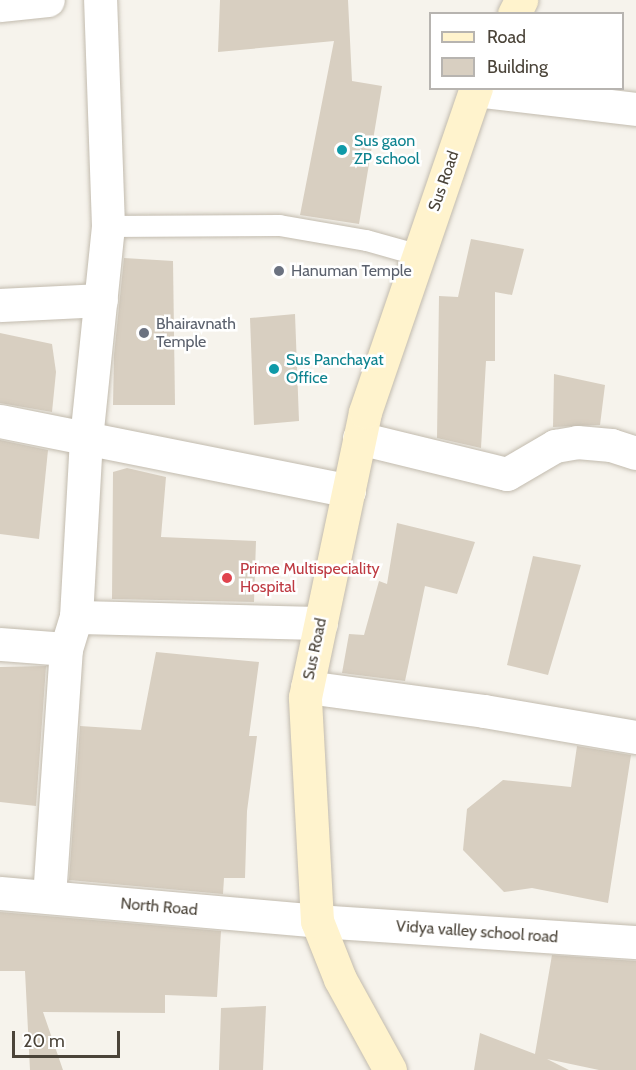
<!DOCTYPE html>
<style>
body{margin:0}
#map{position:relative;width:636px;height:1070px;overflow:hidden;background:#f6f3ec;font-family:Cabin,sans-serif}
div>[style]{position:absolute}
.building>*{inset:0;background:#d8cfc1}
.roads{filter:drop-shadow(0 0 2px #c2bbae) drop-shadow(0 0 2px #c2bbae)}
.service>*{height:21px;margin:-10.5px;padding:0 10.5px;transform-origin:10.5px;border-radius:10.5px;background:#fff}
.minor>*{height:33px;margin:-16.5px;padding:0 16.5px;transform-origin:16.5px;border-radius:16.5px;background:#fff}
.secondary>*{height:33px;margin:-16.5px;padding:0 16.5px;transform-origin:16.5px;border-radius:16.5px;background:#fff3cd}
.dots>*{width:16px;height:16px;translate:-50% -50%;box-sizing:border-box;border:3px solid #fff;border-radius:50%}
span{translate:-50% -50%;white-space:nowrap;text-align:center;line-height:1.15;-webkit-text-stroke:5px #fff;paint-order:stroke}
.culture-label{font-size:16px;color:#0d838f}
.left{translate:0 -50%;text-align:left}
.street-label{font-size:16px;color:#4b4439}
.worship-label{font-size:16px;color:#5b616d}
.health-label{font-size:16px;color:#be3a42}
.legend{position:absolute;left:429px;top:12px;width:195px;height:78px;box-sizing:border-box;background:#fff;border:2px solid #b7b4b0;margin:0;padding:8px 10px;list-style:none;font-size:18px;color:#4b4439}
.legend li{display:flex;align-items:center;gap:12px;height:30px}
.legend b{width:30px;border:2px solid #b7b4b0}
.scale{position:absolute;left:12px;top:1031px;width:108px;height:27px;box-sizing:border-box;border:3px solid #4b4439;border-top:0;padding-left:8px;font-size:18px;line-height:21px;white-space:nowrap;color:#4b4439;-webkit-text-stroke:4px #fff;paint-order:stroke}
</style>
<div id="map">
<div class="building">
<div style="clip-path:polygon(220px 0,348px 0,352px 81px,382px 86px,359px 224px,300px 215px,334px 41px,218px 52px)"></div>
<div style="clip-path:polygon(471px 239px,524px 249px,512px 295px,495px 292px,495px 361px,486px 361px,481px 448px,437px 438px,439px 296px,458px 297px)"></div>
<div style="clip-path:polygon(124px 258px,173px 261px,175px 405px,113px 405px,114px 355px)"></div>
<div style="clip-path:polygon(295px 314px,299px 421px,254px 425px,250px 318px)"></div>
<div style="clip-path:polygon(0 333px,52px 344px,56px 372px,52px 412px,0 403px)"></div>
<div style="clip-path:polygon(554px 374px,605px 385px,600px 425px,553px 427px)"></div>
<div style="clip-path:polygon(0 440px,48px 450px,39px 539px,0 534px)"></div>
<div style="clip-path:polygon(127px 468px,166px 477px,161px 537px,256px 541px,254px 602px,112px 599px,113px 472px)"></div>
<div style="clip-path:polygon(397px 523px,475px 542px,457px 594px,425px 586px,405px 681px,342px 673px,349px 634px,364px 635px,379px 581px,387px 584px)"></div>
<div style="clip-path:polygon(533px 556px,581px 565px,548px 675px,507px 665px)"></div>
<div style="clip-path:polygon(156px 652px,259px 662px,249px 736px,257px 736px,247px 811px,245px 878px,224px 878px,223px 894px,69px 880px,80px 726px,141px 730px)"></div>
<div style="clip-path:polygon(46px 666px,36px 806px,0 802px,0 667px)"></div>
<div style="clip-path:polygon(577px 746px,631px 755px,608px 903px,532px 888px,504px 892px,463px 850px,467px 809px,503px 780px,571px 787px)"></div>
<div style="clip-path:polygon(0 912px,221px 931px,217px 997px,165px 995px,165px 1013px,43px 1012px,63px 1070px,30px 1070px,25px 971px,0 971px)"></div>
<div style="clip-path:polygon(552px 955px,636px 961px,636px 1070px,599px 1070px,547px 1059px,569px 1070px,474px 1070px,480px 1033px,535px 1054px)"></div>
<div style="clip-path:polygon(266px 1006px,263px 1070px,219px 1070px,221px 1008px)"></div>
</div>
<div class="roads">
<div class="service">
<div style="left:108px;top:226px;width:171px;rotate:-0.3deg"></div>
<div style="left:279px;top:225px;width:88px;rotate:9.8deg"></div>
<div style="left:366px;top:240px;width:55px;rotate:15.8deg"></div>
</div>
<div class="minor">
<div style="left:0;top:5px;width:48px;rotate:-5.9deg"></div>
<div style="left:475px;top:90px;width:162px;rotate:6.7deg"></div>
<div style="left:0;top:305px;width:101px;rotate:-2.8deg"></div>
<div style="left:0;top:421px;width:356px;rotate:11.3deg"></div>
<div style="left:359px;top:438px;width:152px;rotate:13.7deg"></div>
<div style="left:507px;top:474px;width:56px;rotate:-30.3deg"></div>
<div style="left:555px;top:446px;width:22px;rotate:-10deg"></div>
<div style="left:577px;top:442px;width:34px;rotate:5deg"></div>
<div style="left:611px;top:445px;width:26px;rotate:18deg"></div>
<div style="left:76px;top:617px;width:178px;rotate:-86.8deg"></div>
<div style="left:86px;top:439px;width:214px;rotate:-84.1deg"></div>
<div style="left:108px;top:226px;width:226px;rotate:-92deg"></div>
<div style="left:0;top:644px;width:66px;rotate:4.3deg"></div>
<div style="left:307px;top:687px;width:179px;rotate:7.7deg"></div>
<div style="left:484px;top:711px;width:154px;rotate:9.7deg"></div>
<div style="left:0;top:893px;width:318px;rotate:5deg"></div>
<div style="left:317px;top:921px;width:320px;rotate:3.8deg"></div>
<div style="left:49px;top:897px;width:249px;rotate:-86.1deg"></div>
<div style="left:66px;top:649px;width:34px;rotate:-73deg"></div>
<div style="left:76px;top:617px;width:245px;rotate:1.4deg"></div>
</div>
<div class="secondary">
<div style="left:514px;top:14px;width:16px;rotate:-63deg"></div>
<div style="left:390px;top:1070px;width:104px;rotate:-118.8deg"></div>
<div style="left:340px;top:979px;width:62px;rotate:-111.6deg"></div>
<div style="left:317px;top:921px;width:224px;rotate:-93.1deg"></div>
<div style="left:305px;top:697px;width:291px;rotate:-78.1deg"></div>
<div style="left:365px;top:412px;width:342px;rotate:-71.1deg"></div>
</div>
</div>
<div class="dots">
<div style="left:342px;top:150px;background:#0f9aa8"></div>
<div style="left:279px;top:271px;background:#6b7280"></div>
<div style="left:144px;top:333px;background:#6b7280"></div>
<div style="left:274px;top:369px;background:#0f9aa8"></div>
<div style="left:227px;top:578px;background:#e0444e"></div>
</div>
<div class="culture-label">
<span class="left" style="left:354px;top:150px">Sus gaon<br>ZP school</span>
<span class="left" style="left:286px;top:369px">Sus Panchayat<br>Office</span>
</div>
<div class="street-label">
<span style="left:444px;top:181px;rotate:-71deg">Sus Road</span>
<span style="left:315px;top:649px;rotate:-78deg">Sus Road</span>
<span style="left:159px;top:907px;rotate:5deg">North Road</span>
<span style="left:477px;top:932px;rotate:4deg">Vidya valley school road</span>
</div>
<div class="worship-label">
<span class="left" style="left:291px;top:271px">Hanuman Temple</span>
<span class="left" style="left:156px;top:333px">Bhairavnath<br>Temple</span>
</div>
<div class="health-label">
<span class="left" style="left:240px;top:578px">Prime Multispeciality<br>Hospital</span>
</div>
<ul class="legend">
<li><b style="height:8px;background:#fff3cd"></b>Road</li>
<li><b style="height:16px;background:#d8cfc1"></b>Building</li>
</ul>
<div class="scale">20 m</div>
</div>
